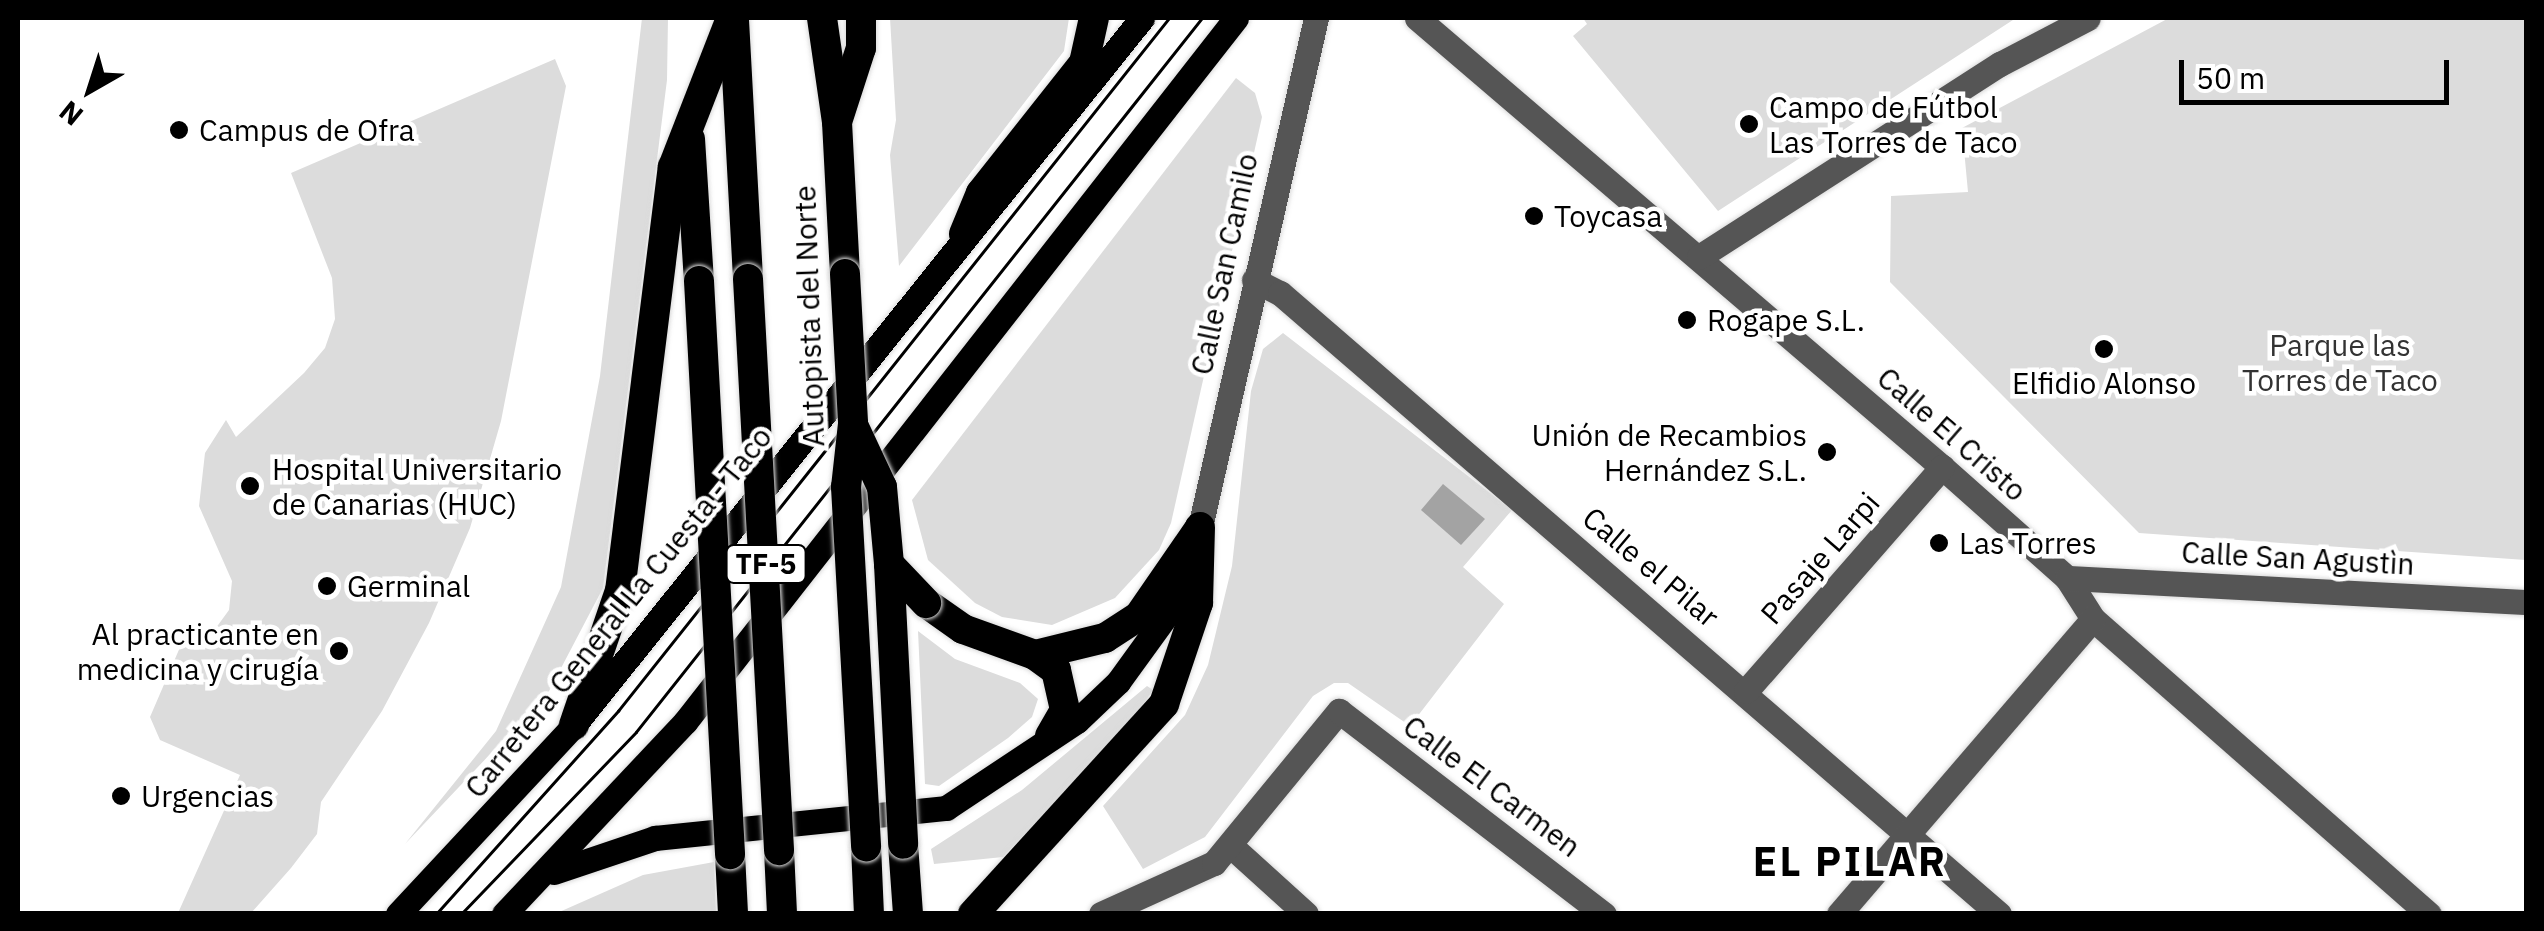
<!DOCTYPE html>
<meta charset="utf-8">
<style>
body{margin:0}
#map{position:relative;width:2544px;height:931px;overflow:hidden;background:#fff;font-family:"IBM Plex Sans",sans-serif}
div>[style]{position:absolute}
.green>*{inset:0;background:#dcdcdc}
.water>*{inset:0;background:#a3a3a3}
.roads{filter:drop-shadow(0 0 2px #dbdbdb) drop-shadow(0 0 2px #dbdbdb)}
.minor>*{height:25px;margin:-12.5px;padding:0 12.5px;transform-origin:12.5px;border-radius:12.5px;background:#555}
.major>*{height:25px;margin:-12.5px;padding:0 12.5px;transform-origin:12.5px;border-radius:12.5px;background:#000}
.highway>*{height:30px;margin:-15px;padding:0 15px;transform-origin:15px;border-radius:15px;background:#000}
.tram>*{height:2.5px;margin:-1.25px;padding:0 1.25px;transform-origin:1.25px;border-radius:1.25px;background:#000}
.bridges{filter:drop-shadow(0 0 2px #dbdbdb) drop-shadow(0 0 2px #dbdbdb)}
.highway-bridge>*{height:30px;margin:-15px;padding:0 15px;transform-origin:15px;border-radius:15px;background:#000}
.dots>*{width:28px;height:28px;translate:-50% -50%;box-sizing:border-box;border:5px solid #fff;border-radius:50%}
span{translate:-50% -50%;white-space:nowrap;text-align:center;line-height:1.15;-webkit-text-stroke:9px #fff;paint-order:stroke}
.shield-label span{padding:2px 8px;background:#fff;border:2px solid;border-radius:8px;-webkit-text-stroke-width:0}
.shield-label{font-size:28px;color:#000;font-weight:700}
.poi-label{font-size:30px;color:#000}
.left{translate:0 -50%;text-align:left}
.right{translate:-100% -50%;text-align:right}
.street-label{font-size:30px;color:#000}
.park-label{font-size:30px;color:#333}
.district-label{font-size:40px;color:#000;font-weight:700;letter-spacing:2.5px}
.frame{position:absolute;inset:0;border:20px solid #000;pointer-events:none}
.north{position:absolute;left:40px;top:40px;width:100px;height:100px;-webkit-text-stroke:8px #fff;paint-order:stroke;rotate:219deg;font-size:28px;font-weight:700;line-height:40px;text-align:center;color:#000}
.north::after{content:'';display:block;margin:auto;width:35px;height:45px;background:#000;clip-path:polygon(50% 0,100% 100%,50% 72%,0 100%)}
.scale{position:absolute;left:2179px;top:60px;width:270px;height:45px;box-sizing:border-box;border:5px solid #000;border-top:0;padding-left:12px;font-size:30px;line-height:35px;white-space:nowrap;color:#000;-webkit-text-stroke:8px #fff;paint-order:stroke}
</style>
<div id="map">
<div class="green">
<div style="clip-path:polygon(642px 18px,668px 18px,667px 80px,603px 588px,548px 693px,405px 844px,496px 731px,561px 587px,600px 376px)"></div>
<div style="clip-path:polygon(890px 18px,1069px 18px,1064px 51px,899px 266px,890px 155px,896px 120px)"></div>
<div style="clip-path:polygon(1583px 18px,2016px 18px,1718px 211px,1573px 36px,1587px 24px)"></div>
<div style="clip-path:polygon(2169px 18px,2526px 18px,2526px 560px,2139px 533px,1890px 282px,1891px 196px,1968px 192px,1962px 128px)"></div>
<div style="clip-path:polygon(555px 59px,566px 86px,501px 421px,470px 528px,429px 623px,382px 711px,321px 802px,317px 834px,291px 868px,251px 913px,178px 913px,240px 775px,160px 740px,150px 717px,184px 638px,213px 632px,229px 610px,232px 581px,199px 506px,205px 453px,226px 420px,236px 437px,304px 373px,325px 348px,335px 319px,332px 278px,291px 173px)"></div>
<div style="clip-path:polygon(1236px 78px,1255px 93px,1262px 117px,1171px 523px,1159px 550px,1115px 598px,1052px 625px,1002px 617px,975px 603px,928px 560px,912px 500px)"></div>
<div style="clip-path:polygon(1283px 333px,1512px 510px,1463px 567px,1504px 604px,1410px 726px,1348px 683px,1334px 683px,1313px 696px,1205px 837px,1143px 869px,1103px 806px,1185px 715px,1208px 665px,1232px 566px,1251px 391px,1263px 349px)"></div>
<div style="clip-path:polygon(918px 631px,955px 659px,1020px 683px,1038px 699px,1032px 717px,1008px 738px,939px 786px,925px 784px)"></div>
<div style="clip-path:polygon(1147px 686px,1153px 690px,1132px 721px,1003px 857px,934px 864px,931px 849px,1022px 790px)"></div>
<div style="clip-path:polygon(714px 862px,716px 913px,557px 913px,643px 875px)"></div>
</div>
<div class="water">
<div style="clip-path:polygon(1443px 484px,1485px 519px,1461px 545px,1421px 510px)"></div>
</div>
<div class="roads">
<div class="minor">
<div style="left:1417px;top:18px;width:691px;rotate:40.54deg"></div>
<div style="left:1942px;top:467px;width:167px;rotate:41.6deg"></div>
<div style="left:2067px;top:578px;width:49px;rotate:57.6deg"></div>
<div style="left:2093px;top:619px;width:447px;rotate:41.3deg"></div>
<div style="left:1699px;top:257px;width:358px;rotate:-32.7deg"></div>
<div style="left:2000px;top:64px;width:99px;rotate:-27.6deg"></div>
<div style="left:1254px;top:280px;width:29px;rotate:27deg"></div>
<div style="left:1280px;top:293px;width:950px;rotate:40.82deg"></div>
<div style="left:1200px;top:527px;width:522px;rotate:-77.16deg"></div>
<div style="left:2067px;top:578px;width:460px;rotate:3deg"></div>
<div style="left:1746px;top:691px;width:298px;rotate:-48.8deg"></div>
<div style="left:1231px;top:846px;width:101px;rotate:42.2deg"></div>
<div style="left:1101px;top:914px;width:124px;rotate:-24.3deg"></div>
<div style="left:1214px;top:863px;width:197px;rotate:-50.6deg"></div>
<div style="left:1339px;top:711px;width:334px;rotate:37.5deg"></div>
<div style="left:1839px;top:914px;width:389px;rotate:-49.3deg"></div>
</div>
<div class="major">
<div style="left:554px;top:872px;width:107px;rotate:-18.6deg"></div>
<div style="left:655px;top:838px;width:293px;rotate:-5.9deg"></div>
<div style="left:946px;top:808px;width:157px;rotate:-33.6deg"></div>
<div style="left:1077px;top:721px;width:57px;rotate:-43.6deg"></div>
<div style="left:1118px;top:682px;width:99px;rotate:-54.1deg"></div>
<div style="left:1176px;top:602px;width:57px;rotate:-71.6deg"></div>
<div style="left:398px;top:914px;width:258px;rotate:-47deg"></div>
<div style="left:574px;top:725px;width:907px;rotate:-51.22deg"></div>
<div style="left:504px;top:914px;width:264px;rotate:-46.7deg"></div>
<div style="left:685px;top:722px;width:894px;rotate:-51.95deg"></div>
</div>
<div class="highway">
<div style="left:822px;top:18px;width:105px;rotate:81.8deg"></div>
<div style="left:837px;top:122px;width:152px;rotate:87deg"></div>
<div style="left:734px;top:20px;width:259px;rotate:86.9deg"></div>
<div style="left:838px;top:119px;width:75px;rotate:-72.1deg"></div>
<div style="left:861px;top:48px;width:30px;rotate:-90deg"></div>
<div style="left:690px;top:139px;width:142px;rotate:86.4deg"></div>
<div style="left:964px;top:234px;width:44px;rotate:-67.5deg"></div>
<div style="left:981px;top:193px;width:166px;rotate:-51.6deg"></div>
<div style="left:1084px;top:63px;width:46px;rotate:-77.5deg"></div>
<div style="left:926px;top:603px;width:45px;rotate:35.1deg"></div>
<div style="left:963px;top:629px;width:77px;rotate:19.9deg"></div>
<div style="left:1035px;top:655px;width:26px;rotate:36deg"></div>
<div style="left:1056px;top:670px;width:41px;rotate:77.3deg"></div>
<div style="left:1065px;top:710px;width:30px;rotate:120deg"></div>
<div style="left:1035px;top:655px;width:72px;rotate:-13.7deg"></div>
<div style="left:1105px;top:638px;width:40px;rotate:-32.9deg"></div>
<div style="left:1139px;top:616px;width:106px;rotate:-55.4deg"></div>
<div style="left:574px;top:725px;width:142px;rotate:-71.1deg"></div>
<div style="left:620px;top:591px;width:427px;rotate:-82.9deg"></div>
<div style="left:673px;top:167px;width:160px;rotate:-68.7deg"></div>
<div style="left:903px;top:844px;width:70px;rotate:85.9deg"></div>
<div style="left:866px;top:846px;width:68px;rotate:87.5deg"></div>
<div style="left:779px;top:850px;width:64px;rotate:87.3deg"></div>
<div style="left:730px;top:854px;width:60px;rotate:87.1deg"></div>
<div style="left:973px;top:914px;width:284px;rotate:-47.7deg"></div>
<div style="left:1164px;top:704px;width:107px;rotate:-71.4deg"></div>
<div style="left:1198px;top:603px;width:76px;rotate:-88.5deg"></div>
</div>
</div>
<div class="tram">
<div style="left:436px;top:914px;width:273px;rotate:-48.1deg"></div>
<div style="left:618px;top:711px;width:885px;rotate:-51.51deg"></div>
<div style="left:461px;top:914px;width:252px;rotate:-46.1deg"></div>
<div style="left:636px;top:732px;width:911px;rotate:-51.6deg"></div>
</div>
<div class="bridges">
<div class="highway-bridge">
<div style="left:845px;top:274px;width:150px;rotate:86.9deg"></div>
<div style="left:853px;top:424px;width:63px;rotate:96.3deg"></div>
<div style="left:846px;top:487px;width:360px;rotate:86.8deg"></div>
<div style="left:748px;top:279px;width:572px;rotate:86.89deg"></div>
<div style="left:699px;top:281px;width:574px;rotate:86.9deg"></div>
<div style="left:854px;top:427px;width:66px;rotate:65deg"></div>
<div style="left:882px;top:487px;width:77px;rotate:84.8deg"></div>
<div style="left:889px;top:564px;width:54px;rotate:46.5deg"></div>
<div style="left:889px;top:564px;width:280px;rotate:87.1deg"></div>
</div>
</div>
<div class="dots">
<div style="left:1749px;top:124px;background:#000"></div>
<div style="left:179px;top:130px;background:#000"></div>
<div style="left:1534px;top:216px;background:#000"></div>
<div style="left:1687px;top:320px;background:#000"></div>
<div style="left:2104px;top:349px;background:#000"></div>
<div style="left:1827px;top:452px;background:#000"></div>
<div style="left:250px;top:486px;background:#000"></div>
<div style="left:1939px;top:543px;background:#000"></div>
<div style="left:327px;top:586px;background:#000"></div>
<div style="left:339px;top:651px;background:#000"></div>
<div style="left:121px;top:796px;background:#000"></div>
</div>
<div class="shield-label">
<span style="left:766px;top:564px">TF-5</span>
</div>
<div class="poi-label">
<span class="left" style="left:1769px;top:124px">Campo de Fútbol<br>Las Torres de Taco</span>
<span class="left" style="left:199px;top:130px">Campus de Ofra</span>
<span class="left" style="left:1554px;top:216px">Toycasa</span>
<span class="left" style="left:1707px;top:320px">Rogape S.L.</span>
<span style="left:2104px;top:383px">Elfidio Alonso</span>
<span class="right" style="left:1807px;top:452px">Unión de Recambios<br>Hernández S.L.</span>
<span class="left" style="left:272px;top:486px">Hospital Universitario<br>de Canarias (HUC)</span>
<span class="left" style="left:1959px;top:543px">Las Torres</span>
<span class="left" style="left:347px;top:586px">Germinal</span>
<span class="right" style="left:319px;top:651px">Al practicante en<br>medicina y cirugía</span>
<span class="left" style="left:141px;top:796px">Urgencias</span>
</div>
<div class="street-label">
<span style="left:1224px;top:264px;rotate:-78deg">Calle San Camilo</span>
<span style="left:809px;top:316px;rotate:-92deg">Autopista del Norte</span>
<span style="left:1952px;top:434px;rotate:41deg">Calle El Cristo</span>
<span style="left:1820px;top:558px;rotate:-49deg">Pasaje Larpi</span>
<span style="left:2298px;top:558px;rotate:3deg">Calle San Agustìn</span>
<span style="left:1651px;top:567px;rotate:40deg">Calle el Pilar</span>
<span style="left:618px;top:612px;rotate:-51deg">Carretera General La Cuesta - Taco</span>
<span style="left:1492px;top:786px;rotate:37deg">Calle El Carmen</span>
</div>
<div class="park-label">
<span style="left:2340px;top:362px">Parque las<br>Torres de Taco</span>
</div>
<div class="district-label">
<span style="left:1850px;top:861px">EL PILAR</span>
</div>
<div class="frame"></div>
<div class="north">N</div>
<div class="scale">50 m</div>
</div>
